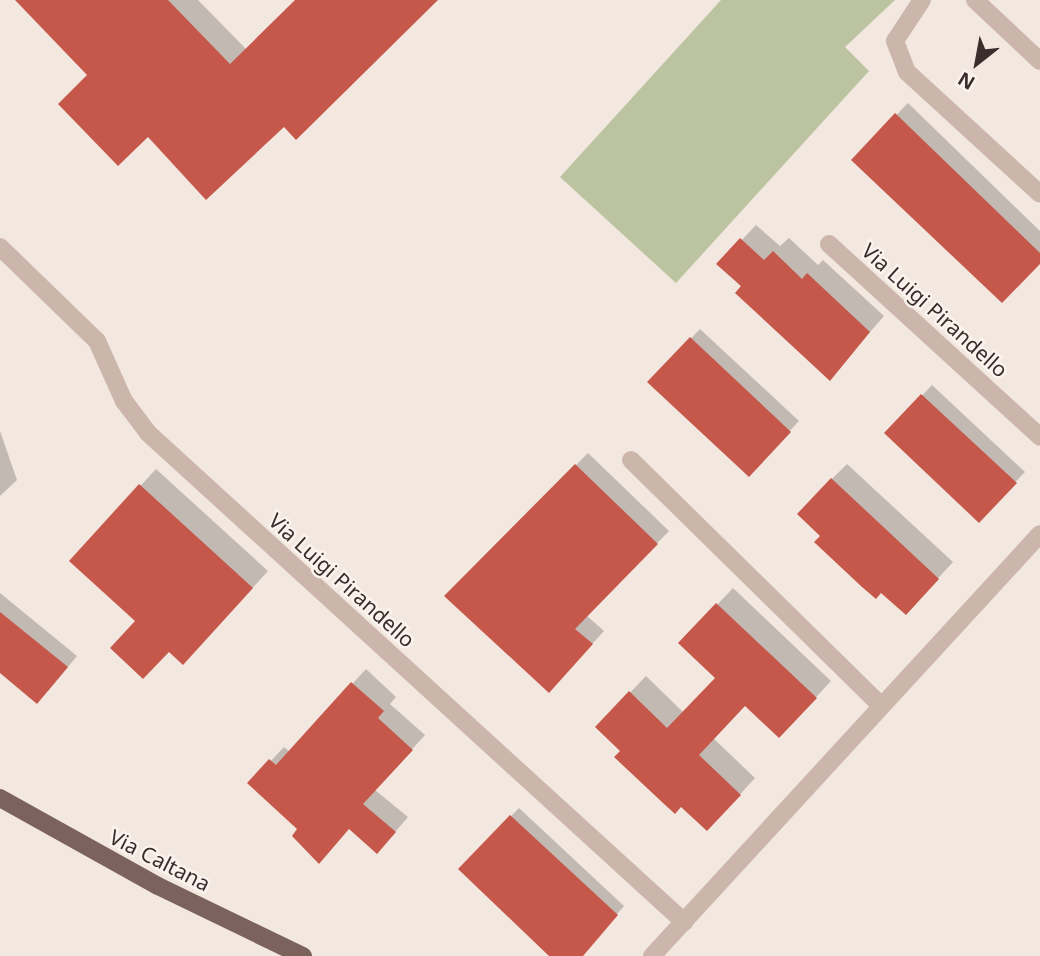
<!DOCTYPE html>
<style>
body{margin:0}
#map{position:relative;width:1040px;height:956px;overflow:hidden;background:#f3e8e0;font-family:"Noto Sans",sans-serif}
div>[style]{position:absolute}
.green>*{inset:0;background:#bcc3a0}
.shadow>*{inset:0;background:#0003}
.building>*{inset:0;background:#c6584b}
.minor>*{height:18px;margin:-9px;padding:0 9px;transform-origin:9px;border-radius:9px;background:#ccb6ac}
.major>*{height:18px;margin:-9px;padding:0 9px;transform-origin:9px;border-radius:9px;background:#7c625c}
span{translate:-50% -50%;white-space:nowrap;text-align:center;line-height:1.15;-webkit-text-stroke:5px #fbf3ed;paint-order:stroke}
.street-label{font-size:21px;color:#3a2d2b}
.north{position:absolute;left:942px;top:28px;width:70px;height:70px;-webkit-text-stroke:5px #fbf3ed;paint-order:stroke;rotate:211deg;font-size:19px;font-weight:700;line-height:28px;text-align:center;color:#3a2d2b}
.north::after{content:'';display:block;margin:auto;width:24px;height:32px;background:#3a2d2b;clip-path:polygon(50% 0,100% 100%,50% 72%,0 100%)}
</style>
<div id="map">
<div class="green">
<div style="clip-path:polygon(721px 0,895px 0,845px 47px,869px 71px,676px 283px,560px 177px)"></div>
</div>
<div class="shadow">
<div style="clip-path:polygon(43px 0,198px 0,247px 50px,297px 0,436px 0,284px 125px,90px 74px)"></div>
<div style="clip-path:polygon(908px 103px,1040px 231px,1040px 262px,853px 160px)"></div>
<div style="clip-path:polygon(756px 225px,780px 246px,789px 238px,818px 265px,823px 260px,884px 316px,830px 378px,719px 264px)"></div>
<div style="clip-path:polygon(700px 329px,799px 421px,758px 465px,649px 382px)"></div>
<div style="clip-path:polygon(932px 385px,1025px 472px,979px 520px,887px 433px)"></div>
<div style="clip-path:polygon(0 431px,17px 480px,0 496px)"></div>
<div style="clip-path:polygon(588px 453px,669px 531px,586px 615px,604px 631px,561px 678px,446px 596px)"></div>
<div style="clip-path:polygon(847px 464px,953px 562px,921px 597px,822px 536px,832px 479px)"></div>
<div style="clip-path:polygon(156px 469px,268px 571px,199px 647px,169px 650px,71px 561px)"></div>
<div style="clip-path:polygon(733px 588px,831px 681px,795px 720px,745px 704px,713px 738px,755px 778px,723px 813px,597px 727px,646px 676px,684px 713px,718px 678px,681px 643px)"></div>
<div style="clip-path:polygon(0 593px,77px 656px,48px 691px,0 671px)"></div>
<div style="clip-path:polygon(366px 669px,396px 697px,390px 704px,425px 735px,375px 790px,408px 817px,390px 838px,350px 828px,300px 829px,250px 783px,284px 747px,290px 752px)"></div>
<div style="clip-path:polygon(519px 808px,624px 906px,581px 956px,553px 956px,460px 869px)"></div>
</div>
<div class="building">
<div style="clip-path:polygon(15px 0,168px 0,230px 64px,295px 0,438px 0,296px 140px,284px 127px,206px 200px,148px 137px,118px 166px,58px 104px,87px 75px)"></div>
<div style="clip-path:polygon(895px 113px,1040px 253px,1040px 264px,1002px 303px,851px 160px)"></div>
<div style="clip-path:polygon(740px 238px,764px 260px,773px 251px,802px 279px,807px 273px,870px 332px,830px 381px,735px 293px,741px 286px,716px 264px)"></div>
<div style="clip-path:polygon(690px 337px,791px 432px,749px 477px,647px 382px)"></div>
<div style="clip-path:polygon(921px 394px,1017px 483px,979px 523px,884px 433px)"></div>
<div style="clip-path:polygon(575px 464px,658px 544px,575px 629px,593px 644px,549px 693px,444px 596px)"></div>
<div style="clip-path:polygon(831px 478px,939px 579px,906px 615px,881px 593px,876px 599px,862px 587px,814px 542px,820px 536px,797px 514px)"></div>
<div style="clip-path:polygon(139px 484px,253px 588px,183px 665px,169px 652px,143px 679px,110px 648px,135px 621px,69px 561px)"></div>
<div style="clip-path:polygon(716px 603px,817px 698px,779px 738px,745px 706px,699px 755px,741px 795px,707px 831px,681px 807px,675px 814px,663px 803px,614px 757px,620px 751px,595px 727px,629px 691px,667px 728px,715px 678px,678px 643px)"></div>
<div style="clip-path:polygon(0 612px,68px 667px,37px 704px,0 673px)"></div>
<div style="clip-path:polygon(351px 682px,384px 711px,378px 718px,413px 750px,363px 804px,396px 832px,377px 854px,349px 829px,319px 864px,292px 836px,297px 829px,247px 783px,269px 759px,276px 765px)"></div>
<div style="clip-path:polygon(510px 815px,618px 915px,583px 956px,549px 956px,458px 869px)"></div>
</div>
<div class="minor">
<div style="left:922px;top:0;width:49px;rotate:123.4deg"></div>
<div style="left:895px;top:41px;width:33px;rotate:69deg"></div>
<div style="left:907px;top:72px;width:180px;rotate:42.5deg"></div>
<div style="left:975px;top:0;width:89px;rotate:43.2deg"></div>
<div style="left:829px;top:244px;width:286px;rotate:42.4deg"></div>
<div style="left:0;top:247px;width:135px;rotate:44.1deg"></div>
<div style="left:97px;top:341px;width:66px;rotate:65.8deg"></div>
<div style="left:124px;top:401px;width:40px;rotate:53deg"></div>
<div style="left:148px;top:433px;width:726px;rotate:42.37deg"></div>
<div style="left:631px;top:460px;width:351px;rotate:44.5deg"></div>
<div style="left:652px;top:956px;width:573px;rotate:-47.4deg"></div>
</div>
<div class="major">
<div style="left:0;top:798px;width:181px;rotate:29.1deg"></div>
<div style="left:158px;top:886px;width:161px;rotate:25.8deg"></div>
</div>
<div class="street-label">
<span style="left:935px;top:310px;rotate:42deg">Via Luigi Pirandello</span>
<span style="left:342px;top:580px;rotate:42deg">Via Luigi Pirandello</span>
<span style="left:160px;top:860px;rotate:27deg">Via Caltana</span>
</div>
<div class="north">N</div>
</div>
